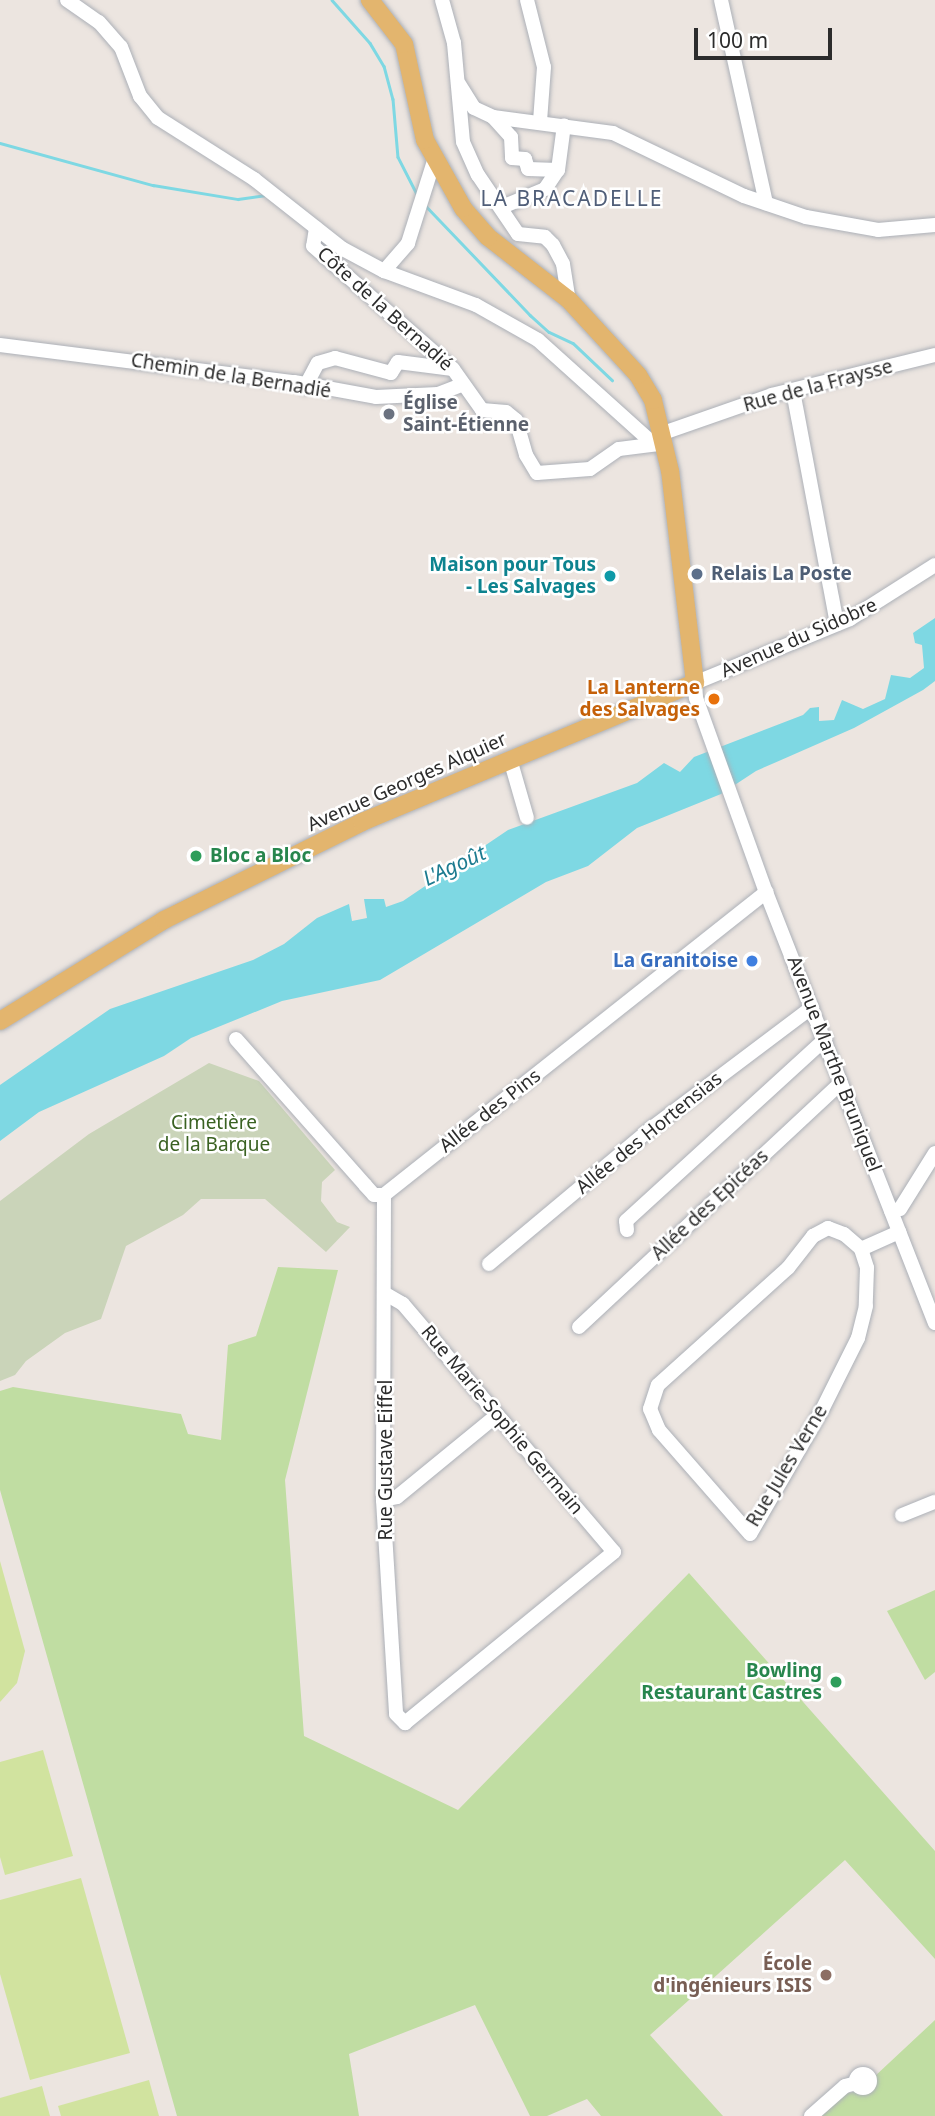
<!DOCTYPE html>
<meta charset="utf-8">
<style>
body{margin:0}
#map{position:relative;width:935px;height:2116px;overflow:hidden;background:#ece5e0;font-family:"Noto Sans",sans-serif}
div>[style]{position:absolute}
.green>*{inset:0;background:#c0dda2}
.cemetery>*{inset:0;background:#cad4b9}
.pitch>*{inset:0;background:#d1e39f}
.water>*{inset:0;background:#7ed8e3}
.stream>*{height:2.5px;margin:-1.25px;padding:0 1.25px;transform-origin:1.25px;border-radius:1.25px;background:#7ed8e3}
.roads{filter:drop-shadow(0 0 2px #acb0b7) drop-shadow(0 0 2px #acb0b7)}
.minor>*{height:14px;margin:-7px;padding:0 7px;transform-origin:7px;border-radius:7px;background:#fff}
.minor>.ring{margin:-7px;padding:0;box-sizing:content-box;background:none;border:14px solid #fff;border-radius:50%}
.major>*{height:18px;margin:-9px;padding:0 9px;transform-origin:9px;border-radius:9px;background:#e3b56e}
.dots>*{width:19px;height:19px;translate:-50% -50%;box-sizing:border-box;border:4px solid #fff;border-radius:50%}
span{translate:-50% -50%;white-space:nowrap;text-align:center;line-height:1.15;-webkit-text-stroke:5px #fff;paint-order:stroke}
.street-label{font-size:19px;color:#2c2c2c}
.worship-label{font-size:19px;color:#5b616d;font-weight:700}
.left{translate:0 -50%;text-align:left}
.culture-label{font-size:19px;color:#0d838f;font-weight:700}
.right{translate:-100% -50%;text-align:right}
.service-label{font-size:19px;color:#4e5e75;font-weight:700}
.food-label{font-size:19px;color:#c56008;font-weight:700}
.leisure-label{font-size:19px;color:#27864d;font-weight:700}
.shop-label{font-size:19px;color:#366cbe;font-weight:700}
.park-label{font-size:19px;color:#3a6222}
.education-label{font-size:19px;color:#785e54;font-weight:700}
.neighbourhood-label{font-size:21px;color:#505e78;letter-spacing:2px}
.water-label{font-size:21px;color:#1c7b90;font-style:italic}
.scale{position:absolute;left:694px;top:28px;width:138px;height:32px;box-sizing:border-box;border:4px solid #2c2c2c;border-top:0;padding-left:9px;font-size:21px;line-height:24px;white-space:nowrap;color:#2c2c2c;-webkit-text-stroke:5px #fff;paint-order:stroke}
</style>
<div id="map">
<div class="green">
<div style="clip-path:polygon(278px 1267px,338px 1270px,285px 1480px,304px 1736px,458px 1810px,689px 1573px,935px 1851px,935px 1959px,845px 1860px,650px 2035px,723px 2116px,601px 2116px,587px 2099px,547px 2116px,530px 2116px,475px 2005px,349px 2054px,359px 2116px,177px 2116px,0 1490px,0 1391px,13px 1387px,181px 1414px,188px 1434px,221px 1440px,228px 1345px,256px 1336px)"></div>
<div style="clip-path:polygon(935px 1590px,935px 1672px,925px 1680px,887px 1611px)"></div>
<div style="clip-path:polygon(935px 2020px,935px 2116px,818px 2116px,843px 2094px,869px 2089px,874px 2077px)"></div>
</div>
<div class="cemetery">
<div style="clip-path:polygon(209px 1063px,259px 1081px,335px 1170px,322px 1182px,321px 1201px,337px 1222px,350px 1227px,326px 1252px,265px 1199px,201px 1199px,183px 1215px,126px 1246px,101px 1319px,65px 1333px,26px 1361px,15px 1375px,0 1381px,0 1201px,89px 1134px)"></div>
</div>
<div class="pitch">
<div style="clip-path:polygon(0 1561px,25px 1651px,17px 1683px,0 1702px)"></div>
<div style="clip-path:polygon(43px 1750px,73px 1856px,5px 1875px,0 1857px,0 1762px)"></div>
<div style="clip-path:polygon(81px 1878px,130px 2053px,30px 2080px,0 1974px,0 1900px)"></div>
<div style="clip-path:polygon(149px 2080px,159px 2116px,61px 2116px,58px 2106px)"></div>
<div style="clip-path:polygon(42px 2086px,50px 2116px,0 2116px,0 2098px)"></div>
</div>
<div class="water">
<div style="clip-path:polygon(935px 618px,935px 681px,923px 690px,854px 728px,756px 771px,721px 794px,637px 828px,588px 866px,546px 882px,380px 980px,282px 1001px,191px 1038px,164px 1056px,39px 1112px,0 1141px,0 1085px,110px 1009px,253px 960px,284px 944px,317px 918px,349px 904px,352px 921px,367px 918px,364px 899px,384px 899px,386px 907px,403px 901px,508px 830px,637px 783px,664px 763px,680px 772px,694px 757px,803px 715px,810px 708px,819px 707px,819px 721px,834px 720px,842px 700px,863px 709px,885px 699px,891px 675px,910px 678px,924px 668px,922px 645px,915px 643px,913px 633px)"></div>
</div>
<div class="stream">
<div style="left:332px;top:0;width:57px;rotate:48.5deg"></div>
<div style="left:370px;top:43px;width:27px;rotate:59deg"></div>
<div style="left:384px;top:66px;width:34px;rotate:75deg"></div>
<div style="left:393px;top:99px;width:58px;rotate:85.1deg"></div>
<div style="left:398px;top:157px;width:44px;rotate:62.9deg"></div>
<div style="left:0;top:143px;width:159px;rotate:15.4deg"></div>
<div style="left:153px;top:185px;width:86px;rotate:9.4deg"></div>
<div style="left:238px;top:199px;width:28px;rotate:-8deg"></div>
<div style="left:426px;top:206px;width:151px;rotate:46.3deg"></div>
<div style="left:530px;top:315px;width:25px;rotate:42deg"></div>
<div style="left:549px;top:332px;width:26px;rotate:25deg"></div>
<div style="left:573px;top:343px;width:54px;rotate:43.5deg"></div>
</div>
<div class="roads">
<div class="minor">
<div style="left:67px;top:0;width:39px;rotate:35deg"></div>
<div style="left:99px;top:22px;width:33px;rotate:49deg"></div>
<div style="left:121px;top:47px;width:53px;rotate:68.8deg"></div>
<div style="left:140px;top:96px;width:28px;rotate:51deg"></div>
<div style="left:158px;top:118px;width:114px;rotate:32.4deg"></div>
<div style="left:254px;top:179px;width:113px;rotate:38.2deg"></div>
<div style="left:343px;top:249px;width:47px;rotate:28.2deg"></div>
<div style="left:384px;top:271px;width:98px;rotate:20.3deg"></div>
<div style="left:476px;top:305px;width:71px;rotate:29.4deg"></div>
<div style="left:538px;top:340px;width:148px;rotate:42deg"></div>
<div style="left:648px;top:439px;width:17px;rotate:17deg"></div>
<div style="left:442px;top:0;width:45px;rotate:74.4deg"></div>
<div style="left:454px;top:43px;width:99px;rotate:84.8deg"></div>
<div style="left:463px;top:142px;width:36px;rotate:66deg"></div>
<div style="left:478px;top:175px;width:71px;rotate:55.9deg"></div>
<div style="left:518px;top:234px;width:27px;rotate:6deg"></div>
<div style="left:545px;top:237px;width:11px;rotate:45deg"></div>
<div style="left:553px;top:245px;width:21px;rotate:62deg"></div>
<div style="left:563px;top:264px;width:36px;rotate:81deg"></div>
<div style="left:527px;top:0;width:69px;rotate:75.8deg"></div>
<div style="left:544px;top:67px;width:55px;rotate:94.2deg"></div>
<div style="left:721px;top:0;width:208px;rotate:77.5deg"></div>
<div style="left:459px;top:84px;width:28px;rotate:58deg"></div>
<div style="left:474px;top:108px;width:21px;rotate:25deg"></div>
<div style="left:493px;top:117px;width:121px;rotate:7.6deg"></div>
<div style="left:613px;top:133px;width:145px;rotate:25.7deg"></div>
<div style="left:744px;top:196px;width:65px;rotate:18.7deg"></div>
<div style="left:806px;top:217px;width:73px;rotate:10.2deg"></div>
<div style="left:878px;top:230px;width:57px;rotate:-5deg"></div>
<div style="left:493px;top:117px;width:27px;rotate:48deg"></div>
<div style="left:511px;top:137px;width:21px;rotate:87deg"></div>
<div style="left:512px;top:158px;width:13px;rotate:4deg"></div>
<div style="left:525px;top:159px;width:10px;rotate:73deg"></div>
<div style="left:528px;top:169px;width:30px;rotate:2deg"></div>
<div style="left:502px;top:207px;width:47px;rotate:-22.7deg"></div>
<div style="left:545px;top:189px;width:23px;rotate:-56deg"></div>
<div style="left:558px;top:170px;width:45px;rotate:-82.4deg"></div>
<div style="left:316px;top:228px;width:18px;rotate:99deg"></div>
<div style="left:313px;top:246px;width:186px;rotate:41.3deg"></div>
<div style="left:453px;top:369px;width:50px;rotate:54.7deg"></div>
<div style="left:482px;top:410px;width:24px;rotate:5deg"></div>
<div style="left:506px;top:412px;width:13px;rotate:39deg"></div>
<div style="left:516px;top:420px;width:36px;rotate:74deg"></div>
<div style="left:526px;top:455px;width:21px;rotate:59deg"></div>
<div style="left:537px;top:473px;width:53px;rotate:-4.3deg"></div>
<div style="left:590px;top:469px;width:35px;rotate:-35deg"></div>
<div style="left:619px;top:449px;width:40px;rotate:-7.1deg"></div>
<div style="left:384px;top:271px;width:37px;rotate:-49deg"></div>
<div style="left:408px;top:243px;width:86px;rotate:-72.4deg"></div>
<div style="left:0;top:345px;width:296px;rotate:7.2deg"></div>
<div style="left:294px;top:382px;width:83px;rotate:10.4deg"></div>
<div style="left:376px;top:397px;width:62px;rotate:-2.8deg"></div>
<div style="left:438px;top:394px;width:25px;rotate:-21deg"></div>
<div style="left:305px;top:387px;width:27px;rotate:-62deg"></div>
<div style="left:318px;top:363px;width:18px;rotate:-16deg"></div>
<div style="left:335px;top:358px;width:58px;rotate:15deg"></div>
<div style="left:391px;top:373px;width:13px;rotate:-58deg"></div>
<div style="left:398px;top:362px;width:55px;rotate:7.3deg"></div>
<div style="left:793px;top:391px;width:237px;rotate:79.3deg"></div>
<div style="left:663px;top:433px;width:115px;rotate:-19.2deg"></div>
<div style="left:772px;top:395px;width:168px;rotate:-13.8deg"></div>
<div style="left:935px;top:565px;width:101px;rotate:147.6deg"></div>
<div style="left:850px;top:619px;width:168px;rotate:157.6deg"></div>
<div style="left:695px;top:683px;width:15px;rotate:86deg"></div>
<div style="left:696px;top:698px;width:206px;rotate:70.2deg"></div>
<div style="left:766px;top:892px;width:463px;rotate:68.6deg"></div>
<div style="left:510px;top:759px;width:61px;rotate:73.9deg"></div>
<div style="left:236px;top:1039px;width:195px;rotate:48.5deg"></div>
<div style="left:365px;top:1185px;width:13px;rotate:48deg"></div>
<div style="left:374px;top:1195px;width:10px"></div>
<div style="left:384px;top:1195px;width:488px;rotate:-38.4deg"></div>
<div style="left:384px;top:1195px;width:305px;rotate:90.2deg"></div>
<div style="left:383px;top:1500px;width:214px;rotate:86.5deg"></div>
<div style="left:396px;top:1714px;width:13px;rotate:45deg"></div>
<div style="left:405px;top:1723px;width:270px;rotate:-39.3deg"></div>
<div style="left:614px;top:1552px;width:326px;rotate:-130.4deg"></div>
<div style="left:403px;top:1304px;width:20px;rotate:-150deg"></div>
<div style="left:891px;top:1211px;width:9px;rotate:-13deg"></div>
<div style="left:900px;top:1209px;width:66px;rotate:-58deg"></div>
<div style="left:828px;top:1228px;width:17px;rotate:21deg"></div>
<div style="left:844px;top:1234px;width:23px;rotate:41deg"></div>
<div style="left:861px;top:1249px;width:20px;rotate:72deg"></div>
<div style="left:867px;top:1268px;width:38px;rotate:92deg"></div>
<div style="left:866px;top:1306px;width:33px;rotate:104deg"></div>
<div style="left:858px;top:1338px;width:80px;rotate:116.6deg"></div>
<div style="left:822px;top:1410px;width:143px;rotate:120.1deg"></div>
<div style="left:750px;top:1534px;width:138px;rotate:-131.2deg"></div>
<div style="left:659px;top:1430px;width:23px;rotate:-113deg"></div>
<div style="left:650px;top:1409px;width:25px;rotate:-72deg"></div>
<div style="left:658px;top:1385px;width:175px;rotate:-42deg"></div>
<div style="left:788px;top:1268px;width:41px;rotate:-52deg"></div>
<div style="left:813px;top:1236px;width:17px;rotate:-28deg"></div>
<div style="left:627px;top:1230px;width:9px;rotate:-96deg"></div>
<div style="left:626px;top:1221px;width:270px;rotate:-42.4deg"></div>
<div style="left:861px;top:1249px;width:42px;rotate:-24.1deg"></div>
<div style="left:489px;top:1264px;width:214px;rotate:-39.9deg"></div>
<div style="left:653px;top:1127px;width:199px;rotate:-37deg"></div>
<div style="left:579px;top:1327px;width:358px;rotate:-43deg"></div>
<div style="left:383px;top:1500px;width:14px;rotate:-12deg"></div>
<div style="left:397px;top:1497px;width:128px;rotate:-39.3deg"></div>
<div style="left:902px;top:1515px;width:35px;rotate:-22deg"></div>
<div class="ring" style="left:856px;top:2074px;width:0;height:0"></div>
<div style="left:811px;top:2116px;width:45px;rotate:-41.4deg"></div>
<div style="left:845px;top:2086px;width:11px;rotate:-15deg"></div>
</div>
<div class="major">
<div style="left:0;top:1021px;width:193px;rotate:-31.6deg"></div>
<div style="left:164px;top:920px;width:221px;rotate:-26.3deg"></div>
<div style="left:362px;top:822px;width:361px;rotate:-22.7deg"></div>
<div style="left:695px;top:683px;width:213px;rotate:-96.7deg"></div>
<div style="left:670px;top:471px;width:73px;rotate:-103.5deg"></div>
<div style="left:653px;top:400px;width:29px;rotate:-121deg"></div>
<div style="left:638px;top:375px;width:102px;rotate:-132.6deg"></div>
<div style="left:569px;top:300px;width:103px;rotate:-142.1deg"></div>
<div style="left:488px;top:237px;width:38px;rotate:-131deg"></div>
<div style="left:463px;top:208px;width:78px;rotate:-119.2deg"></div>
<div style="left:425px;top:140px;width:98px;rotate:-102.3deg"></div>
<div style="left:404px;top:44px;width:56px;rotate:-127.7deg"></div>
</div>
</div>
<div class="dots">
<div style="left:389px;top:414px;background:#6b7280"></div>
<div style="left:697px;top:574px;background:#5c6f8a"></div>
<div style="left:610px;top:576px;background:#0f9aa8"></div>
<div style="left:714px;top:699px;background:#e8710a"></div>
<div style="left:196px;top:856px;background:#2e9e5b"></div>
<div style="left:752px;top:961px;background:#3f7fe0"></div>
<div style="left:836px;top:1682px;background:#2e9e5b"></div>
<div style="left:826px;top:1975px;background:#8d6e63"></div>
</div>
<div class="street-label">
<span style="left:385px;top:309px;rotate:42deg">Côte de la Bernadié</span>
<span style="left:231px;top:376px;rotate:9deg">Chemin de la Bernadié</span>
<span style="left:818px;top:386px;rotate:-15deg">Rue de la Fraysse</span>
<span style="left:799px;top:638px;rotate:-24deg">Avenue du Sidobre</span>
<span style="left:407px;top:782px;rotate:-24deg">Avenue Georges Alquier</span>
<span style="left:834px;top:1064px;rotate:69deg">Avenue Marthe Bruniquel</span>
<span style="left:490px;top:1111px;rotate:-38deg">Allée des Pins</span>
<span style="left:649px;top:1133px;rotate:-39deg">Allée des Hortensias</span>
<span style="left:710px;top:1205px;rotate:-43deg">Allée des Epicéas</span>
<span style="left:502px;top:1420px;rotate:50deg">Rue Marie-Sophie Germain</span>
<span style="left:386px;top:1460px;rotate:-90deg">Rue Gustave Eiffel</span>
<span style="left:787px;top:1466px;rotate:-59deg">Rue Jules Verne</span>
</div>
<div class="worship-label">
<span class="left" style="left:403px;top:414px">Église<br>Saint-Étienne</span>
</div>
<div class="culture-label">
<span class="right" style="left:596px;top:576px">Maison pour Tous<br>- Les Salvages</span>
</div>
<div class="service-label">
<span class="left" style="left:711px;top:574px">Relais La Poste</span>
</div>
<div class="food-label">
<span class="right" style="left:700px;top:699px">La Lanterne<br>des Salvages</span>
</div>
<div class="leisure-label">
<span class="left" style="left:210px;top:856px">Bloc a Bloc</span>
<span class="right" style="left:822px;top:1682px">Bowling<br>Restaurant Castres</span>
</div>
<div class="shop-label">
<span class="right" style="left:738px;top:961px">La Granitoise</span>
</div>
<div class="park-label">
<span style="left:214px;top:1134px">Cimetière<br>de la Barque</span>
</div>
<div class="education-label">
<span class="right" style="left:812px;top:1975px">École<br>d'ingénieurs ISIS</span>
</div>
<div class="neighbourhood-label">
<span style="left:572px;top:198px">LA BRACADELLE</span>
</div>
<div class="water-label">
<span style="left:454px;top:865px;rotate:-25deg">L'Agoût</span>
</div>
<div class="scale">100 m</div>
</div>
